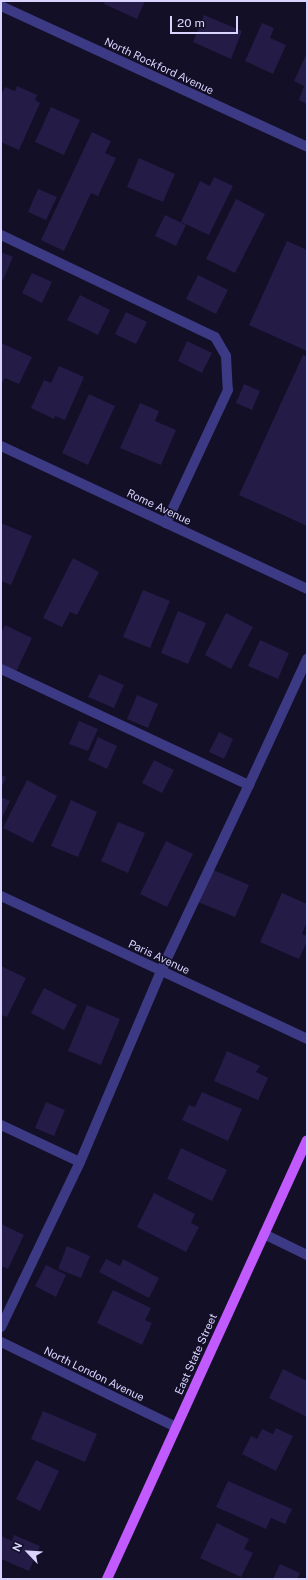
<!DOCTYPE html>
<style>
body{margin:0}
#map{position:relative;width:308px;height:1580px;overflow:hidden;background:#130f26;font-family:"Public Sans",sans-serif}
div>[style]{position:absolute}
.building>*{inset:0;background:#241b47}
.minor>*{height:10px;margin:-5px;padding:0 5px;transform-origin:5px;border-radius:5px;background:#3d3a85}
.major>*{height:10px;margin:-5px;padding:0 5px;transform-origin:5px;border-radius:5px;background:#c25bff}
span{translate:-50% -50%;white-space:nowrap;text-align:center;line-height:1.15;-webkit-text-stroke:3px #130f26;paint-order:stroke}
.street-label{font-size:11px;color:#d9d4ff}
.frame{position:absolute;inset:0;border:2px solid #d9d4ff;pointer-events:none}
.north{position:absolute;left:8px;top:1532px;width:40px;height:40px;-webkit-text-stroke:3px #130f26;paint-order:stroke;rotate:295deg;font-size:11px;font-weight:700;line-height:16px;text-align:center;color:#d9d4ff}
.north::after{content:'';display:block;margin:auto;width:14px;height:18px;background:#d9d4ff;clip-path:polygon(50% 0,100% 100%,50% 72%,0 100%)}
.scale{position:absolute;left:170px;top:16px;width:68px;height:18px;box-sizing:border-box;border:2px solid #d9d4ff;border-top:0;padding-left:5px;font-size:12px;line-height:14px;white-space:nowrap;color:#d9d4ff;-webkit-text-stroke:3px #130f26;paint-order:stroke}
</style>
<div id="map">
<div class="building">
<div style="clip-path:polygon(105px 1px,145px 1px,137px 19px,104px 4px)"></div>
<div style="clip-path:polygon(204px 15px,242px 31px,231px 59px,193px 42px)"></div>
<div style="clip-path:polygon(262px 23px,274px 28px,270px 38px,286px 45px,273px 74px,245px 61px)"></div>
<div style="clip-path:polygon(306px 55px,307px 56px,307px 104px,299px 100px,304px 86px,294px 81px)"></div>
<div style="clip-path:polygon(17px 86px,37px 95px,35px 100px,40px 103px,19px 150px,1px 142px,1px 95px,5px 87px,15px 91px)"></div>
<div style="clip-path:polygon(51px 107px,80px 120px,64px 155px,35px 142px)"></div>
<div style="clip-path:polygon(92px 132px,111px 141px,105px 153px,116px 158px,98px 196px,91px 193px,64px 251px,41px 240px)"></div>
<div style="clip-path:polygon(139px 158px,175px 174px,163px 202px,127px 187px)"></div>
<div style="clip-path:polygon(214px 177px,233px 186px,209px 235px,181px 222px,200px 181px,210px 186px)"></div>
<div style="clip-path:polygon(38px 189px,57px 197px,46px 220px,28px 212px)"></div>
<div style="clip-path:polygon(236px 199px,265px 214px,235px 273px,206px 259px)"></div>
<div style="clip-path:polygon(165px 215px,186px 225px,176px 246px,155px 236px)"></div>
<div style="clip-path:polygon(287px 241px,307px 250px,307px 351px,249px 325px)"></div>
<div style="clip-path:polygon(1px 252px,13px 257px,3px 280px,1px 279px)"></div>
<div style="clip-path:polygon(32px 273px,52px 282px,42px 303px,22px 293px)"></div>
<div style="clip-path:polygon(198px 275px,228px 290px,216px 314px,186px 299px)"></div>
<div style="clip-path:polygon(80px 295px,110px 310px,98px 335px,67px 320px)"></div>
<div style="clip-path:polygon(126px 312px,147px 322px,136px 344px,115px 334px)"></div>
<div style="clip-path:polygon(187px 341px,212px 353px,202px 373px,178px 361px)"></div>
<div style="clip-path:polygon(1px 343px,32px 357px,19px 384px,5px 378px,1px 385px)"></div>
<div style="clip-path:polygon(303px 355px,307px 357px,307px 526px,239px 495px)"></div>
<div style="clip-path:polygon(59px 366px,84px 377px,65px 420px,55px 416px,54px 419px,31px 408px,44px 380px,51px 383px)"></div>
<div style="clip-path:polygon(244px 384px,260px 391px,252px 410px,236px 403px)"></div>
<div style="clip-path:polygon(89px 394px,115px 406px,88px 465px,62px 453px)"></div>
<div style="clip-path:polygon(140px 403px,159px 411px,155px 421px,176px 430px,161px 465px,120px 448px)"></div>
<div style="clip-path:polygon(1px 523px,32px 536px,11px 585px,1px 581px)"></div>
<div style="clip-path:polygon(73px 558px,99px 572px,77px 615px,70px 612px,62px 627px,43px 618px)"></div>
<div style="clip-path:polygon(143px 590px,170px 601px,150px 648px,123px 637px)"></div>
<div style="clip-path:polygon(178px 611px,206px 623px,188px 664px,161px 653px)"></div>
<div style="clip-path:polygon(226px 613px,253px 627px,231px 669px,205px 655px)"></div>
<div style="clip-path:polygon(5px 625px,32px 638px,16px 672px,1px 665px,1px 633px)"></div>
<div style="clip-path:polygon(260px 640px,289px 653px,278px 679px,248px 666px)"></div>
<div style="clip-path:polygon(99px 674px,124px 685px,114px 708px,88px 697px)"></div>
<div style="clip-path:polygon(137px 695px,158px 704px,148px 728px,127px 719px)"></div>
<div style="clip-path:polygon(79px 721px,98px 729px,88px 751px,69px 744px)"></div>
<div style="clip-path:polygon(219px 732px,233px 739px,224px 759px,209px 752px)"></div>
<div style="clip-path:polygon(98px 737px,117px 746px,107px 769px,88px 760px)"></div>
<div style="clip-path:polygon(154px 760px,174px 770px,162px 793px,142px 783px)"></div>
<div style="clip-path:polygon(1px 775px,6px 777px,1px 789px)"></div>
<div style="clip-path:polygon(27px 780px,57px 796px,33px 843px,3px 828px)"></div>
<div style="clip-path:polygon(1px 797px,10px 801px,1px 820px)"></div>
<div style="clip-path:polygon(71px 800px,97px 812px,78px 857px,51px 846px)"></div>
<div style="clip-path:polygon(118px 822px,145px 833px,128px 873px,101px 861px)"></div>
<div style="clip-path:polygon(166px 841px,193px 854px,167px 907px,140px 894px)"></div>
<div style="clip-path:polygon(211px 869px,249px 885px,235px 917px,198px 902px)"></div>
<div style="clip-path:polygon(282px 893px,307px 904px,307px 921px,302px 934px,307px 936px,307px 941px,299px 959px,260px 942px)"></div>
<div style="clip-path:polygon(1px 966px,26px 978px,7px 1017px,1px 1015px)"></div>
<div style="clip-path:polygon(44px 988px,77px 1005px,64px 1030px,31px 1013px)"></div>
<div style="clip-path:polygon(87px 1005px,120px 1019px,101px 1065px,68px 1051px)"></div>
<div style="clip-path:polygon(227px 1051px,260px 1066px,256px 1072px,268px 1078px,258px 1100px,214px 1081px)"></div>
<div style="clip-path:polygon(202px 1092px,242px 1109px,228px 1141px,182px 1120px,189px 1105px,195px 1107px)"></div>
<div style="clip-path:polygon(46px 1102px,65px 1110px,54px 1136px,35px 1128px)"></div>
<div style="clip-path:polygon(181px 1148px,227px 1170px,212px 1201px,167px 1179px)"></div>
<div style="clip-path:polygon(154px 1193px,195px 1214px,191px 1223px,199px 1227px,186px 1252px,137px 1227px)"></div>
<div style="clip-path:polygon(1px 1224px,24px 1235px,8px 1269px,1px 1266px)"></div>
<div style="clip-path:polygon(67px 1246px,90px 1256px,81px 1278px,58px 1269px)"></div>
<div style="clip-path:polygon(106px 1259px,120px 1266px,123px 1259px,159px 1278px,149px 1298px,99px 1272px)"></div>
<div style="clip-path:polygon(46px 1265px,66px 1275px,56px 1297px,35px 1286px)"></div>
<div style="clip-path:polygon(113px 1290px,151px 1308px,145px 1320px,152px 1323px,142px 1345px,97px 1323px)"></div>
<div style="clip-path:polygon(283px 1369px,307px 1381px,307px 1417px,269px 1398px)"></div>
<div style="clip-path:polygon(43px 1411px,97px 1434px,85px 1462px,31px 1439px)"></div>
<div style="clip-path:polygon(276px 1428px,293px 1436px,276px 1471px,242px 1454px,251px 1436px,257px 1439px,262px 1429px,273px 1434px)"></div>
<div style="clip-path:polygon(36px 1460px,59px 1471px,40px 1511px,16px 1499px)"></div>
<div style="clip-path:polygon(228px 1481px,292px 1509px,285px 1524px,271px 1518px,266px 1529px,216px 1507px)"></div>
<div style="clip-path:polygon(217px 1523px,249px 1539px,244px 1549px,253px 1553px,241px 1577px,200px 1558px)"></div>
<div style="clip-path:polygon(14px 1535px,40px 1546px,29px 1571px,1px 1559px,1px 1536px,12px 1541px)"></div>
<div style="clip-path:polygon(280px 1564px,300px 1573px,297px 1579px,273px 1579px)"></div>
</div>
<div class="minor">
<div style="left:1px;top:6px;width:337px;rotate:24.7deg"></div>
<div style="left:1px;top:235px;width:237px;rotate:25.5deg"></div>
<div style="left:215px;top:337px;width:22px;rotate:60deg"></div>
<div style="left:226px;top:356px;width:34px;rotate:87deg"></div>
<div style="left:228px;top:390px;width:147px;rotate:115deg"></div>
<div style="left:1px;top:446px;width:338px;rotate:25deg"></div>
<div style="left:1px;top:669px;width:274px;rotate:25.1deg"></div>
<div style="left:249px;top:785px;width:139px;rotate:-65.3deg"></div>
<div style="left:1px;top:896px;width:338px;rotate:25deg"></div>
<div style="left:1px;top:1125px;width:87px;rotate:25.1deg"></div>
<div style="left:80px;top:1162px;width:207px;rotate:-67deg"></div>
<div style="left:161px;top:971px;width:206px;rotate:-64.7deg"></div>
<div style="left:264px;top:1234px;width:48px;rotate:26deg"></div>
<div style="left:1px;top:1327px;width:183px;rotate:-64.4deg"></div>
<div style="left:1px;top:1342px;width:195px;rotate:25.9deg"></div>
</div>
<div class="major">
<div style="left:107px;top:1579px;width:482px;rotate:-65.5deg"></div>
</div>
<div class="street-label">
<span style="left:159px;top:66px;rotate:25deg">North Rockford Avenue</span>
<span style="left:159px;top:507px;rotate:25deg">Rome Avenue</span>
<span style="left:159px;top:957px;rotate:25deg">Paris Avenue</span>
<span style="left:196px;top:1354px;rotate:-66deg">East State Street</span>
<span style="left:94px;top:1374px;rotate:26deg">North London Avenue</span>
</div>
<div class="frame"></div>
<div class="north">N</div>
<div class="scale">20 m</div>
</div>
